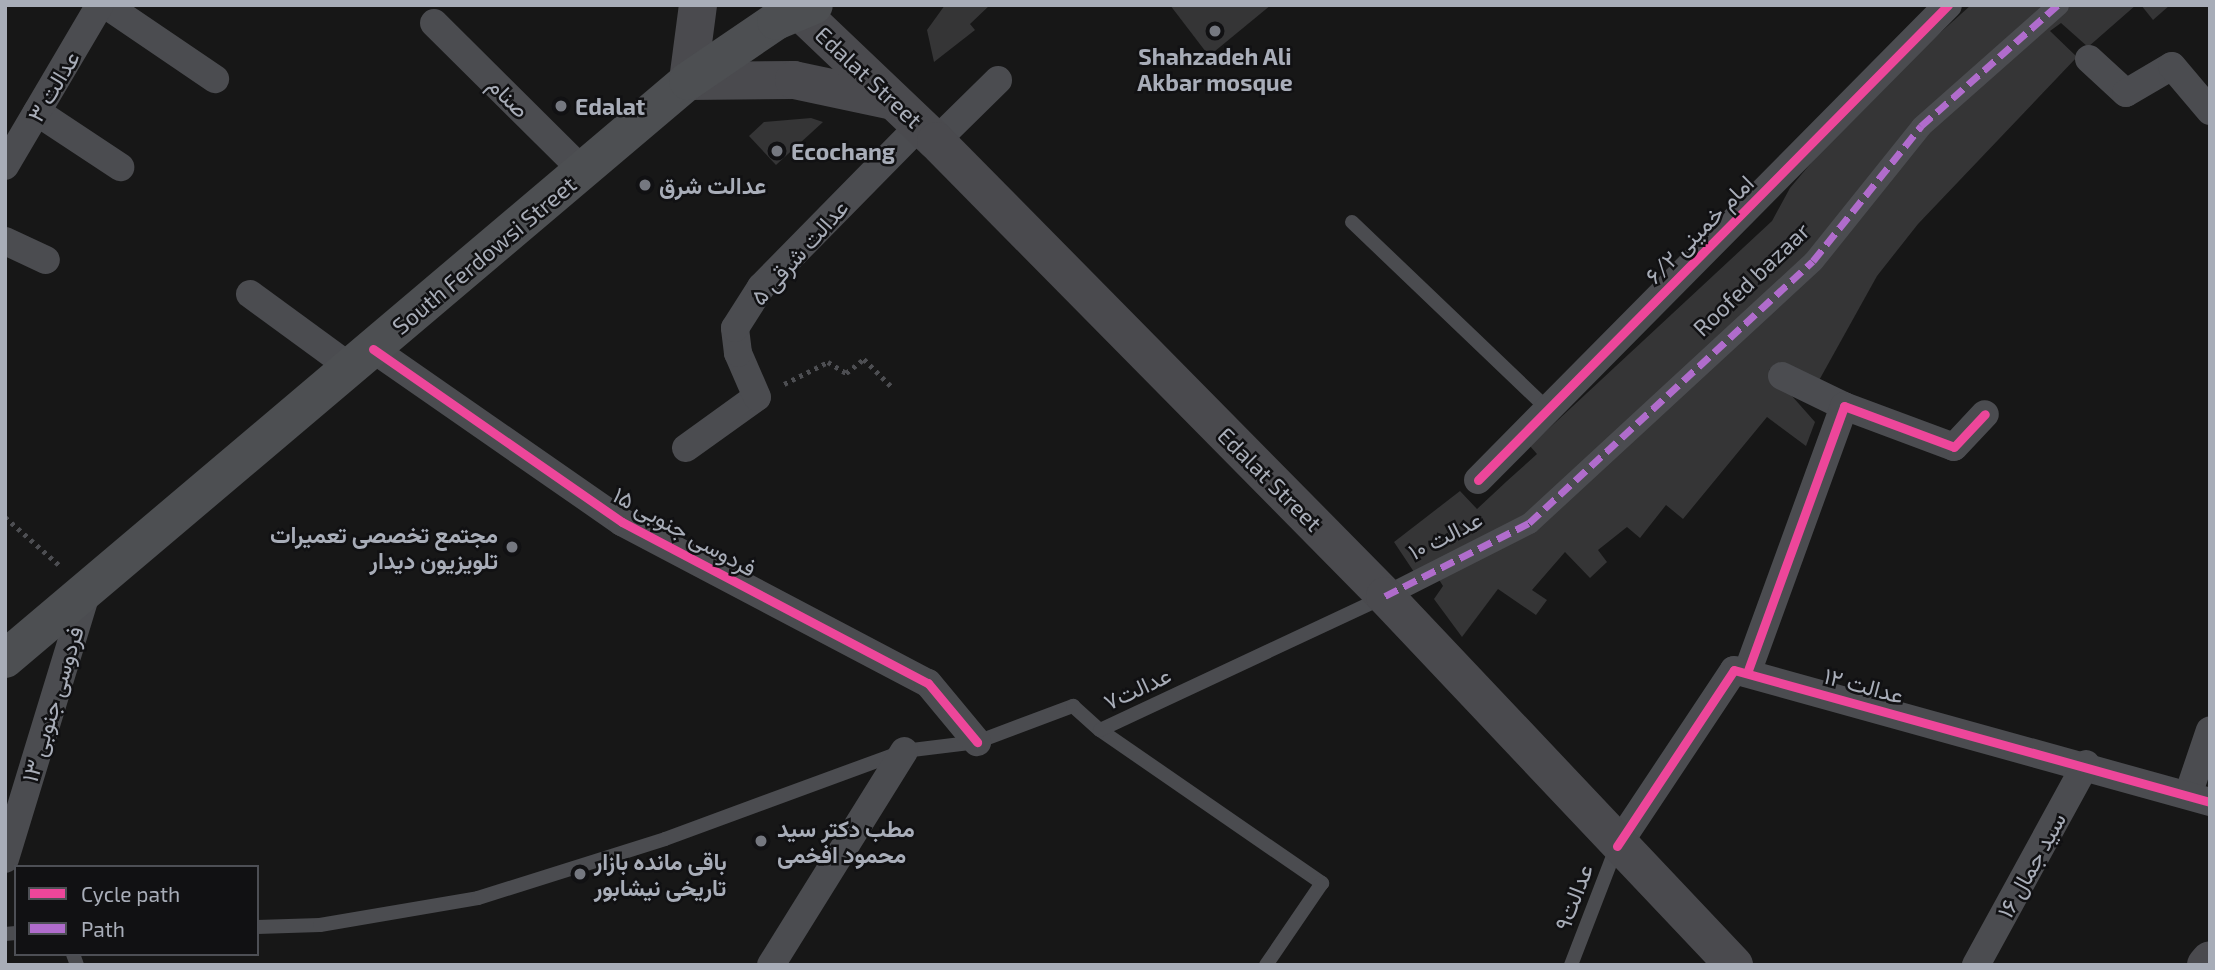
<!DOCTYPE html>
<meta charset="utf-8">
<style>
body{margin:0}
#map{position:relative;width:2215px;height:970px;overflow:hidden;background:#171717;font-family:"Exo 2",Vazirmatn,sans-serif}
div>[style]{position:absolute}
.building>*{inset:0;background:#353536}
.path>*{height:4.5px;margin-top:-2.25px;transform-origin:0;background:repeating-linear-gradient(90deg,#4d4e52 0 3.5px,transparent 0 8.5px)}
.service>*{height:14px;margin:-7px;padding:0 7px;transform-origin:7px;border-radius:7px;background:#4b4c50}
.pedestrian>*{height:21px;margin:-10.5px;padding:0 10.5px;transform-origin:10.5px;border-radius:10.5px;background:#4b4c50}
.minor>*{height:28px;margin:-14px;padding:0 14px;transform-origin:14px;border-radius:14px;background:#4b4c50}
.secondary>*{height:38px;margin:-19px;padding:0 19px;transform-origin:19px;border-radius:19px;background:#4a4a4e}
.primary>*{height:38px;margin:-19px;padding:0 19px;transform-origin:19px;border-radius:19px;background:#4d4f52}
.quiet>*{height:7px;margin-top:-3.5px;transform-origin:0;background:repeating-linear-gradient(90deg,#b06ccc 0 14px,transparent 0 21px)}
.cycleway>*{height:9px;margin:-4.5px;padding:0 4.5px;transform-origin:4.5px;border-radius:4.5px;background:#ed469a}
.dots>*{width:19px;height:19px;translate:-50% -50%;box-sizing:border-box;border:4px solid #111113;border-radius:50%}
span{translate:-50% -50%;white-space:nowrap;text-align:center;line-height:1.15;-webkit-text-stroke:5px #111113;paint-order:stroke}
.poi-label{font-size:23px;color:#a8adb8;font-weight:700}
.left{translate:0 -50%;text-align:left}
.right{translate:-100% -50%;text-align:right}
.street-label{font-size:23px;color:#a8adb8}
.frame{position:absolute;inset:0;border:7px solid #a8adb8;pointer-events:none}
.legend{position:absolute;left:14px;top:865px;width:245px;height:91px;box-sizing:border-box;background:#111113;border:2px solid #4d4f55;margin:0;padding:9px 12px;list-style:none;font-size:21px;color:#a8adb8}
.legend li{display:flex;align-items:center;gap:14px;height:35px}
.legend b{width:35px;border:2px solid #4d4f55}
</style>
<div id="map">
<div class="building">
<div style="clip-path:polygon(945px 5px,990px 5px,970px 24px,975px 30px,934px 62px,927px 30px)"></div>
<div style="clip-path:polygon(1170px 5px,1271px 5px,1209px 56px)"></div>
<div style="clip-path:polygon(1971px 5px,2136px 5px,2088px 47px,2061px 23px,2050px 31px,2077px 57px,1918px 224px,1877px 276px,1817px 384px,1775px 364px,1769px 370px,1815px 422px,1806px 446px,1767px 417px,1683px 519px,1666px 505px,1640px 538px,1627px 527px,1598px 550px,1607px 562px,1590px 578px,1565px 552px,1532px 590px,1547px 600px,1536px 615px,1498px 589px,1462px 637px,1434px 599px,1443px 586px,1429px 564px,1414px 572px,1394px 542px,1460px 491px,1477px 509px,1507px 481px,1537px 454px,1530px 446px,1772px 221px,1790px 188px,1862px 103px)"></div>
<div style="clip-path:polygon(2141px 5px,2170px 5px,2153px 20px)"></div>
<div style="clip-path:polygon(811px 118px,823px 122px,776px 165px,749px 136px,764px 122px)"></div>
</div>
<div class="path">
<div style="left:784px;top:384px;width:49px;rotate:-26.6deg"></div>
<div style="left:828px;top:362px;width:21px;rotate:31deg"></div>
<div style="left:846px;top:373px;width:23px;rotate:-38deg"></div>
<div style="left:864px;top:359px;width:42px;rotate:45deg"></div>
<div style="left:5px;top:517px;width:72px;rotate:41.6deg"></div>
</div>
<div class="service">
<div style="left:1352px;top:222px;width:271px;rotate:43.7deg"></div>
<div style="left:1100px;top:730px;width:270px;rotate:34.6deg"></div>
<div style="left:1322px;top:883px;width:99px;rotate:124.3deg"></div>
<div style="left:257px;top:927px;width:63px;rotate:-1.8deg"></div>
<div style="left:320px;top:925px;width:160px;rotate:-9.7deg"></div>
<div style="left:478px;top:898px;width:196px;rotate:-17.5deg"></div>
<div style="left:665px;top:839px;width:255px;rotate:-20.2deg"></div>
<div style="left:904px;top:751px;width:74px;rotate:-7deg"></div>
<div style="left:977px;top:742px;width:103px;rotate:-20.6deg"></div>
<div style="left:1073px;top:706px;width:36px;rotate:42deg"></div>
<div style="left:1100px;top:730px;width:314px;rotate:-25.1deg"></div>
<div style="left:5px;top:934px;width:11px;rotate:-5deg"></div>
<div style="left:73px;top:954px;width:12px;rotate:70deg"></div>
<div style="left:1571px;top:965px;width:128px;rotate:-68.9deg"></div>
</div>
<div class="pedestrian">
<div style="left:1385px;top:596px;width:161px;rotate:-26.9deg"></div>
<div style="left:1529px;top:523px;width:386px;rotate:-42.7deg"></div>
<div style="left:1813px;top:261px;width:173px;rotate:-51.3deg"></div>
<div style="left:1921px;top:126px;width:183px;rotate:-41.5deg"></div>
</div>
<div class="minor">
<div style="left:106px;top:5px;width:132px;rotate:34.2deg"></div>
<div style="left:434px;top:23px;width:211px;rotate:44.8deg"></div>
<div style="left:2089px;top:59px;width:50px;rotate:42.6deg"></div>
<div style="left:2126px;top:93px;width:53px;rotate:-30.4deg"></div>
<div style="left:2172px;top:66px;width:59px;rotate:49.8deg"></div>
<div style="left:37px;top:112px;width:100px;rotate:33.5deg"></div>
<div style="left:936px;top:141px;width:87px;rotate:-44.5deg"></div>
<div style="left:5px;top:166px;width:187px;rotate:-59.5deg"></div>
<div style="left:5px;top:241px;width:45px;rotate:24.9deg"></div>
<div style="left:250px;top:294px;width:125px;rotate:36.2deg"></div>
<div style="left:373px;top:349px;width:303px;rotate:34.8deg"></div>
<div style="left:622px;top:522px;width:346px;rotate:27.8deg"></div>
<div style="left:928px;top:683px;width:77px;rotate:50.3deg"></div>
<div style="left:1782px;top:376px;width:69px;rotate:25.8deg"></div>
<div style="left:686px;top:448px;width:87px;rotate:-35.7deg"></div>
<div style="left:757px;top:397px;width:48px;rotate:-113.4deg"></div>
<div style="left:738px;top:353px;width:25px;rotate:-97deg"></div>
<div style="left:735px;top:328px;width:49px;rotate:-57.6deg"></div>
<div style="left:761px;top:287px;width:227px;rotate:-45.5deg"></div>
<div style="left:1478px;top:480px;width:668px;rotate:-45.3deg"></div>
<div style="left:1747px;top:673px;width:284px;rotate:-70deg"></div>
<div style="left:1844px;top:406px;width:117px;rotate:20.4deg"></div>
<div style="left:1954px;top:447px;width:45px;rotate:-46.8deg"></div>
<div style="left:2189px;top:792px;width:65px;rotate:-71.3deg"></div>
<div style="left:1617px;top:846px;width:211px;rotate:-56.4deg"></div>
<div style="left:1734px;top:670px;width:494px;rotate:15.5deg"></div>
<div style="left:5px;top:859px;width:281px;rotate:-73deg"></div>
<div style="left:771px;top:965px;width:252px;rotate:-58.1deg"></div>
<div style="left:1976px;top:965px;width:229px;rotate:-61.3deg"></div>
</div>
<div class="secondary">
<div style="left:698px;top:5px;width:77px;rotate:97.5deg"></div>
<div style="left:688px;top:81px;width:106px;rotate:-0.5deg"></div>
<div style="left:794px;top:80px;width:101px;rotate:12deg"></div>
<div style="left:793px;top:5px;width:197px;rotate:43.6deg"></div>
<div style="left:936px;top:141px;width:639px;rotate:45.38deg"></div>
<div style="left:1385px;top:596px;width:508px;rotate:46.6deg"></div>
<div style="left:2206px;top:965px;width:6px;rotate:-51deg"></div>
</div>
<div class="primary">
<div style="left:5px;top:659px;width:895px;rotate:-40.24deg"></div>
<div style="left:688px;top:81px;width:107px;rotate:-34.3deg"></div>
<div style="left:776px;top:21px;width:41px;rotate:-22.8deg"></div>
</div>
<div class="quiet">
<div style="left:1385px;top:596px;width:161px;rotate:-26.9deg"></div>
<div style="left:1529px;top:523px;width:386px;rotate:-42.7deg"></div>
<div style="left:1813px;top:261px;width:173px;rotate:-51.3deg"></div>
<div style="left:1921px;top:126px;width:183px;rotate:-41.5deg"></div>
</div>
<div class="cycleway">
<div style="left:373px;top:349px;width:303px;rotate:34.8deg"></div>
<div style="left:622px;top:522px;width:346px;rotate:27.8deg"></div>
<div style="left:928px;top:683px;width:77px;rotate:50.3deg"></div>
<div style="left:1478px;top:480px;width:668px;rotate:-45.3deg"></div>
<div style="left:1747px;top:673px;width:284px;rotate:-70deg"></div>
<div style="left:1844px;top:406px;width:117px;rotate:20.4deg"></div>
<div style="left:1954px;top:447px;width:45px;rotate:-46.8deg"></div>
<div style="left:1617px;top:846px;width:211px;rotate:-56.4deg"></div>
<div style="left:1734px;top:670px;width:494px;rotate:15.5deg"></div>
</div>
<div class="dots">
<div style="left:1215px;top:31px;background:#757880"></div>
<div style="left:561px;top:106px;background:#757880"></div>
<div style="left:777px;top:151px;background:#757880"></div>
<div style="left:645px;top:185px;background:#757880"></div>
<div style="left:512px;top:547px;background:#757880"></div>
<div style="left:761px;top:841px;background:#757880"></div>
<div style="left:580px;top:874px;background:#757880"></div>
</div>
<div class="poi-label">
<span style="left:1215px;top:69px">Shahzadeh Ali<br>Akbar mosque</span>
<span class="left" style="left:575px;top:106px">Edalat</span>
<span class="left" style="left:791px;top:151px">Ecochang</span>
<span class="left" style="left:659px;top:185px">عدالت شرق</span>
<span class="right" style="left:498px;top:547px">مجتمع تخصصی تعمیرات<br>تلویزیون دیدار</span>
<span class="left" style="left:777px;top:841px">مطب دکتر سید<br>محمود افخمی</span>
<span class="left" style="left:594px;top:874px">باقی مانده بازار<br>تاریخی نیشابور</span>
</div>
<div class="street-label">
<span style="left:869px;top:77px;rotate:43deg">Edalat Street</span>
<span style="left:53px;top:86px;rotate:-59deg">عدالت ۳</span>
<span style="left:509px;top:97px;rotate:45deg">صنام</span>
<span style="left:1699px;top:229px;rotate:-45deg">امام خمینی ۶/۲</span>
<span style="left:799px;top:252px;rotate:-48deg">عدالت شرقی ۵</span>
<span style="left:484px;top:255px;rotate:-40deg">South Ferdowsi Street</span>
<span style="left:1751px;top:279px;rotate:-44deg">Roofed bazaar</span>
<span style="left:1270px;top:479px;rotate:45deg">Edalat Street</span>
<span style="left:685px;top:531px;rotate:29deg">فردوسی جنوبی ۱۵</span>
<span style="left:1445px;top:535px;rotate:-27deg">عدالت ۱۰</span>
<span style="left:1864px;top:685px;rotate:15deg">عدالت ۱۲</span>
<span style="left:1137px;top:688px;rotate:-25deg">عدالت۷</span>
<span style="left:52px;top:704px;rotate:-73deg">فردوسی جنوبی ۱۳</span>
<span style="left:2031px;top:865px;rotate:-61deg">سید جمال ۱۶</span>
<span style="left:1573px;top:897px;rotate:-69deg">عدالت۹</span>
</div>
<div class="frame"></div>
<ul class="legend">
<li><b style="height:9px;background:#ed469a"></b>Cycle path</li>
<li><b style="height:9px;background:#b06ccc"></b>Path</li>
</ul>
</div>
